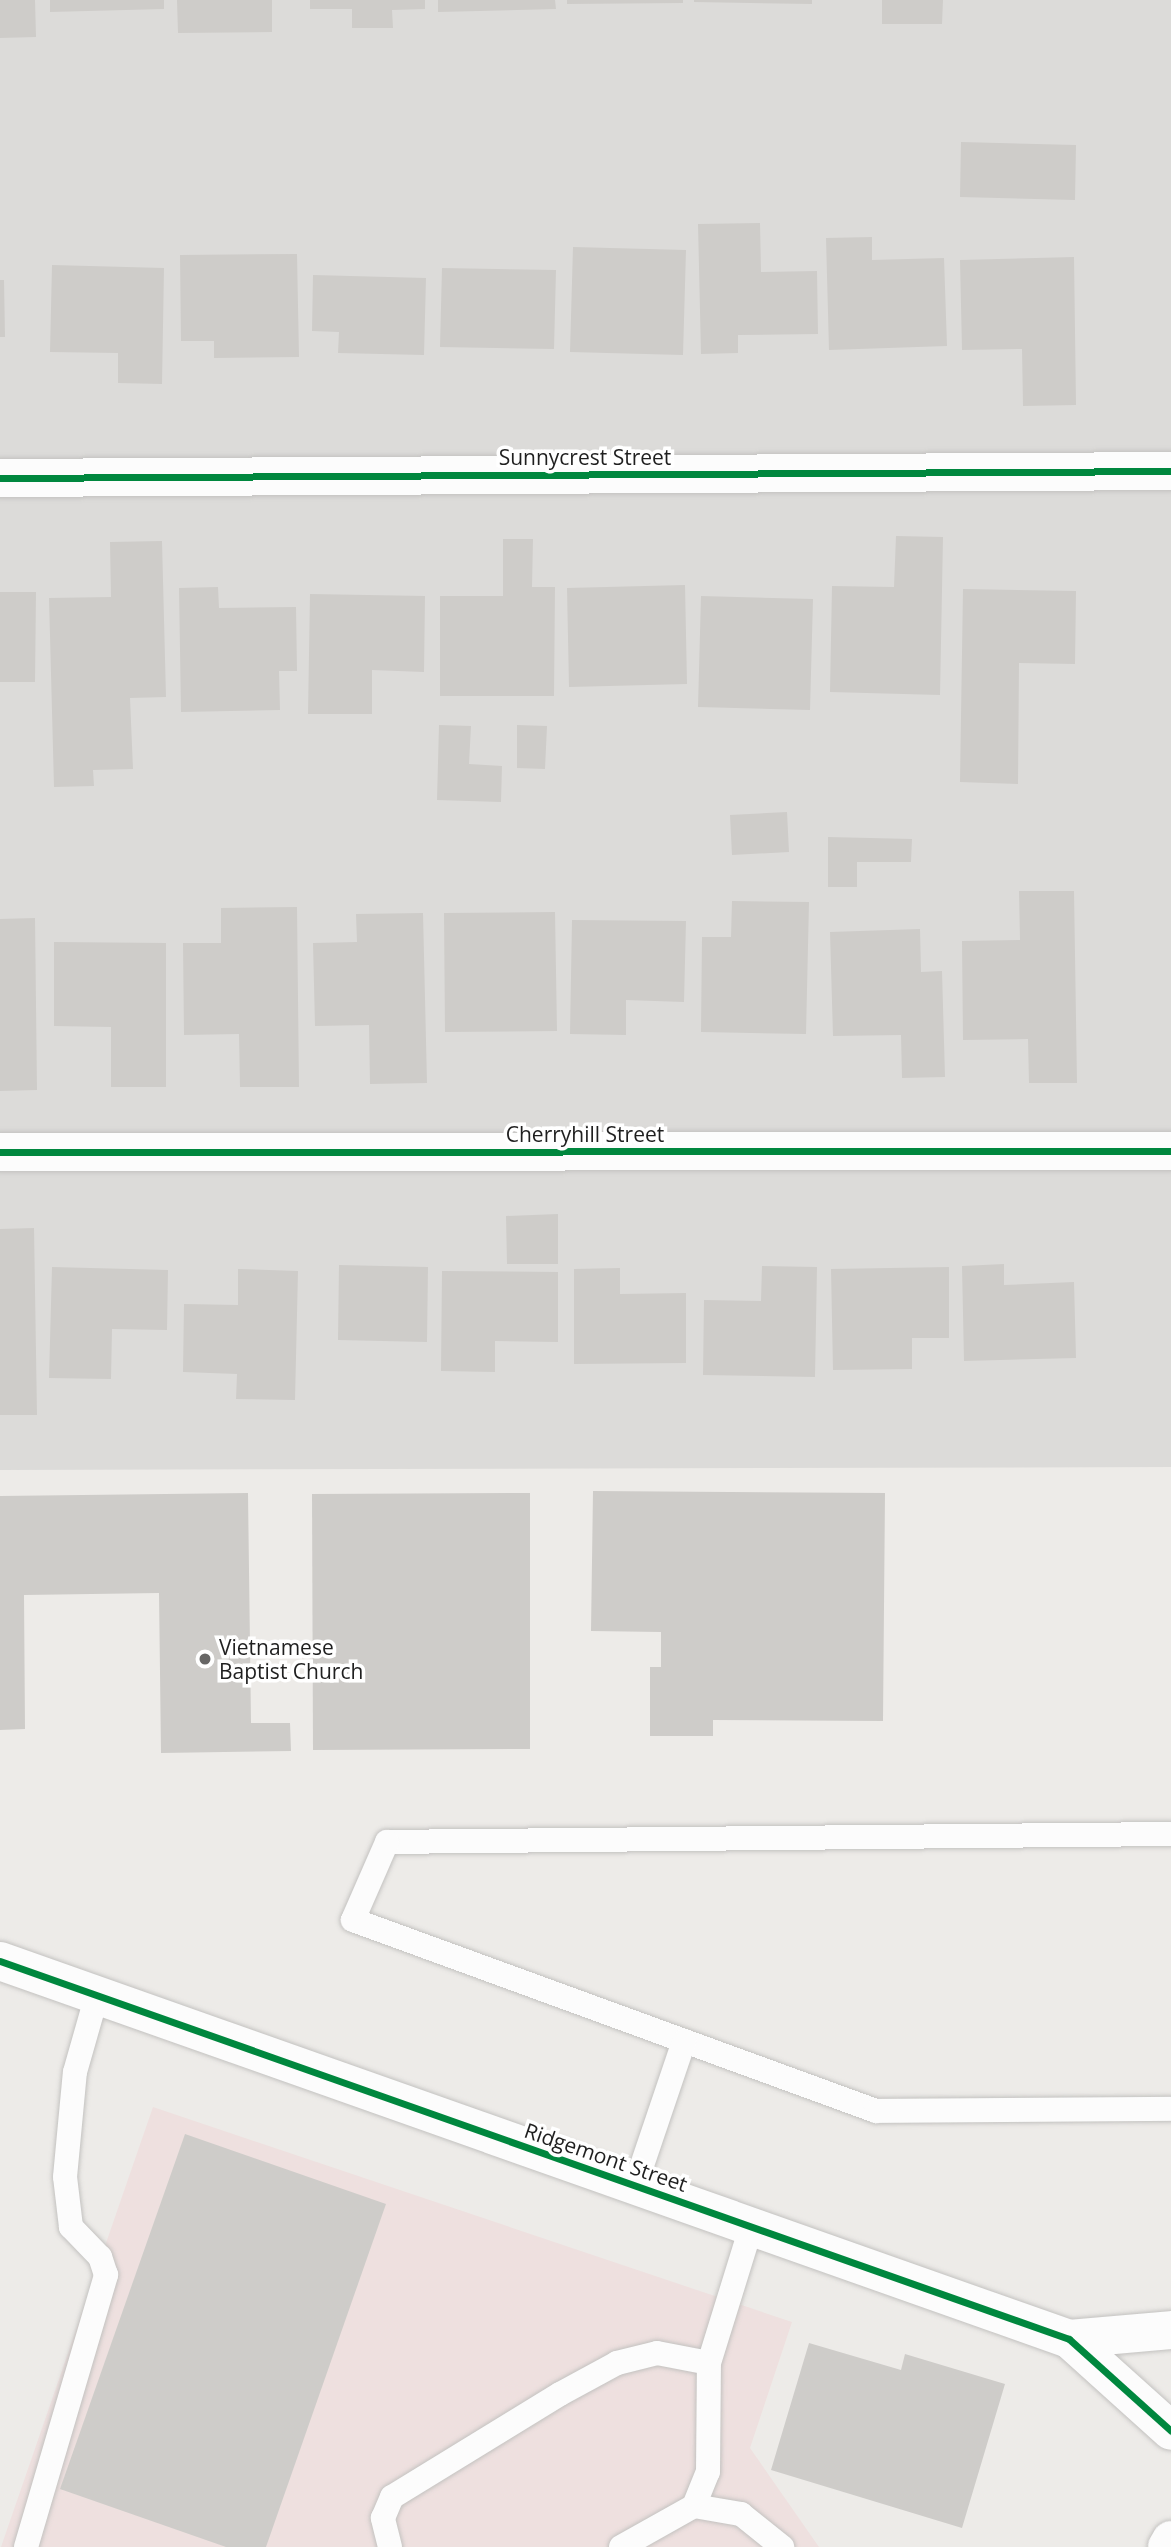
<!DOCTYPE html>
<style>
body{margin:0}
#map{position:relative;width:1171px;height:2547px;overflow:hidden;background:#edebe8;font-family:"Open Sans",sans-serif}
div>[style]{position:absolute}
.residential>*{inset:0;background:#dcdbd9}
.commercial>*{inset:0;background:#eee0df}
.building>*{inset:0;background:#ceccc9}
.roads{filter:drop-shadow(0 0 2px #c3c2c0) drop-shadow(0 0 2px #c3c2c0)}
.service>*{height:24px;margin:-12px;padding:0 12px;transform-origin:12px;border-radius:12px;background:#fcfcfc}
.minor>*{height:38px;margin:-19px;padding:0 19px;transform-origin:19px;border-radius:19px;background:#fcfcfc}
.cycleway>*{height:7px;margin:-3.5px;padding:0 3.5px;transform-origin:3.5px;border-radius:3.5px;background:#00873e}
.dots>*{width:19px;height:19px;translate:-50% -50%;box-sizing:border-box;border:4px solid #fff;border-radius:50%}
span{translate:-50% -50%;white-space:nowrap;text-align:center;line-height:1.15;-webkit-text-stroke:7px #fff;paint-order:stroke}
.street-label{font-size:21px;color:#1f1f1f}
.poi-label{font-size:21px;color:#1f1f1f}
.left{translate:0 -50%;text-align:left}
</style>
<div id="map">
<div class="residential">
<div style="clip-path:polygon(0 0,1171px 0,1171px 1467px,0 1470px)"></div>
</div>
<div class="commercial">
<div style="clip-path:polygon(153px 2107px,792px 2322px,750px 2448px,819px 2547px,1px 2547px)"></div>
</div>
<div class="building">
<div style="clip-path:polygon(0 0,35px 0,36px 37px,0 38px)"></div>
<div style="clip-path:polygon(50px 0,164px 0,164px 9px,50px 12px)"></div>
<div style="clip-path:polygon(177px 0,272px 0,272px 32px,178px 33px)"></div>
<div style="clip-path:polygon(310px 0,425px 0,425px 9px,392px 10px,393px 28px,352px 28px,352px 9px,310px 9px)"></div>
<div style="clip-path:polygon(438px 0,555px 0,556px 9px,438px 12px)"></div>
<div style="clip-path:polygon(567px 0,683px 0,683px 3px,567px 4px)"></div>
<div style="clip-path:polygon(694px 0,812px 0,812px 4px,694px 2px)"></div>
<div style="clip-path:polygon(882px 0,943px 0,942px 24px,882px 24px)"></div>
<div style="clip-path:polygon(961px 142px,1076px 145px,1075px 200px,960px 197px)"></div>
<div style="clip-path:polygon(760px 223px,761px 272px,817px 271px,818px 334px,738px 335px,738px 353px,701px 354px,698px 224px)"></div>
<div style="clip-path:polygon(872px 237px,872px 260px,944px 258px,947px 346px,829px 350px,826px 238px)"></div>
<div style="clip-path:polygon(573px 247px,686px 250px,683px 355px,570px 352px)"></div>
<div style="clip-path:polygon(297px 254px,299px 357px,214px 358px,214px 341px,181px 341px,180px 255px)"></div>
<div style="clip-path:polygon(1074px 257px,1076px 405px,1023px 406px,1022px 349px,962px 350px,960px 260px)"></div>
<div style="clip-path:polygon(52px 265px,164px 268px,162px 384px,118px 383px,118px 353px,50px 352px)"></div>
<div style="clip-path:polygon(442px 268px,556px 270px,554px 349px,440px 347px)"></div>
<div style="clip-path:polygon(313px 275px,426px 278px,424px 355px,338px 353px,339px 332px,312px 331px)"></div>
<div style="clip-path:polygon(0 280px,4px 280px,5px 337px,0 337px)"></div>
<div style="clip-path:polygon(896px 536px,943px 537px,940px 695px,830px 692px,832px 586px,894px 587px)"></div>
<div style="clip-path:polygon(503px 539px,533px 539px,532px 587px,555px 587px,554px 696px,440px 696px,440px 596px,503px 596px)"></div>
<div style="clip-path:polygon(162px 541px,166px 697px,130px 698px,133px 769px,93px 770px,94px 786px,54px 787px,49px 598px,111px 597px,110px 542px)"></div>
<div style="clip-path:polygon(685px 585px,687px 684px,569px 687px,567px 588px)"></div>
<div style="clip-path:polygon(218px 587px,219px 608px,296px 607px,297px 671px,279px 671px,280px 710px,181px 712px,179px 588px)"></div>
<div style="clip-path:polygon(963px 589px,1076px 591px,1075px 664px,1019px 663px,1018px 784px,960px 782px)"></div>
<div style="clip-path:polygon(0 592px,36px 592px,35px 682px,0 682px)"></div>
<div style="clip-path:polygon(310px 594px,425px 596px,424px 672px,372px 670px,372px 714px,308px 714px)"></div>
<div style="clip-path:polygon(701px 596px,813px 599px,810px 710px,698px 707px)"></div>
<div style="clip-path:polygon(439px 725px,471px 726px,469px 764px,502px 766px,501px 802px,437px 800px)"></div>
<div style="clip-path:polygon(517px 725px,547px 726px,545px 769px,517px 768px)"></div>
<div style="clip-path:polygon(787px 812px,789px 852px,732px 855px,730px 815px)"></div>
<div style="clip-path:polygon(828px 837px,912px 839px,911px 862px,857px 862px,857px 887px,828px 887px)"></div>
<div style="clip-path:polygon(1019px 891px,1074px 891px,1077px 1083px,1029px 1083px,1028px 1039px,963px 1040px,962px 941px,1020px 940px)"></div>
<div style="clip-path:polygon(732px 901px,809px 902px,806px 1034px,701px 1032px,702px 937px,731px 937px)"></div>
<div style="clip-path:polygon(297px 907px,299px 1087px,240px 1087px,239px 1034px,184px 1035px,183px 943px,221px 943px,221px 908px)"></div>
<div style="clip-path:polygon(555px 912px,557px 1031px,445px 1032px,444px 913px)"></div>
<div style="clip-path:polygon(423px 913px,427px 1083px,370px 1084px,369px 1025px,315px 1026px,313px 943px,357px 942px,356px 914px)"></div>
<div style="clip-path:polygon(35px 918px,37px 1090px,0 1091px,0 919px)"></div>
<div style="clip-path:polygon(572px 920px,686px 921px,684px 1002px,626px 1000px,626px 1035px,570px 1034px)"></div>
<div style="clip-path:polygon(920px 929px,921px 972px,942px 971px,945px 1077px,902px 1078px,901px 1035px,833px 1036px,830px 932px)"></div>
<div style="clip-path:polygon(54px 942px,166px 943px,166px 1087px,111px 1087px,111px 1027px,54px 1026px)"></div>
<div style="clip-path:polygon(558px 1214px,558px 1264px,507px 1264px,506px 1216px)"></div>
<div style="clip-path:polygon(34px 1228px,37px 1415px,0 1415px,0 1229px)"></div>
<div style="clip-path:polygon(1004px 1264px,1004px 1285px,1074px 1282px,1076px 1358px,964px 1361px,962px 1266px)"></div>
<div style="clip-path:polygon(339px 1265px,428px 1267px,427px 1342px,338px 1340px)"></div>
<div style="clip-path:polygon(762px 1266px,817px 1267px,815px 1377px,703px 1375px,704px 1300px,761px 1301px)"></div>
<div style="clip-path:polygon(52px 1267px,168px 1270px,167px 1330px,112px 1329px,111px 1379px,49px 1378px)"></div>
<div style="clip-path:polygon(949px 1267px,949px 1338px,912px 1338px,912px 1369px,833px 1370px,831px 1269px)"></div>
<div style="clip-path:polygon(620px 1268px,620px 1294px,686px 1293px,686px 1363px,574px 1364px,574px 1269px)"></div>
<div style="clip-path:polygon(238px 1269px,298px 1271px,295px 1400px,236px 1399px,237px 1374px,183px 1372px,184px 1304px,238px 1305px)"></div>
<div style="clip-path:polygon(442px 1271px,558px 1272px,558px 1342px,495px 1341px,495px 1372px,441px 1371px)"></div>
<div style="clip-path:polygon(593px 1491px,885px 1493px,883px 1721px,713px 1720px,713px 1736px,650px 1736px,650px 1667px,661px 1667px,661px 1632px,591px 1631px)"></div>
<div style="clip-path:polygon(248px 1493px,251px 1723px,290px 1723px,291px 1751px,161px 1753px,159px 1593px,24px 1595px,25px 1729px,0 1730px,0 1496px)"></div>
<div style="clip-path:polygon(530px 1493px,530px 1749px,313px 1750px,312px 1494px)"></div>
<div style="clip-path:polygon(185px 2134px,386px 2204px,266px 2547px,226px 2547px,60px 2489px)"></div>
<div style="clip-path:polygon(809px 2343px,901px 2370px,905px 2354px,1005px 2384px,962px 2528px,771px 2470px)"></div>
</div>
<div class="roads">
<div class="service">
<div style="left:1171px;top:1834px;width:784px;rotate:179.42deg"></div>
<div style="left:387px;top:1842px;width:85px;rotate:113.6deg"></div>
<div style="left:353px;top:1920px;width:557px;rotate:20.06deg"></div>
<div style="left:876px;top:2111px;width:295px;rotate:-0.4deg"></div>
<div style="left:635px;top:2186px;width:153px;rotate:-71.3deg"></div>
<div style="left:694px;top:2506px;width:48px;rotate:9.7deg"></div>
<div style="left:741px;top:2514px;width:53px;rotate:38.8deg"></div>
<div style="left:26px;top:2547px;width:284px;rotate:-73.6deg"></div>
<div style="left:106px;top:2275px;width:19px;rotate:-108deg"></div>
<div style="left:100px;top:2257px;width:42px;rotate:-134deg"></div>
<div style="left:71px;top:2227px;width:50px;rotate:-96.8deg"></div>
<div style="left:65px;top:2177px;width:105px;rotate:-84.6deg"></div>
<div style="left:75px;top:2072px;width:80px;rotate:-74.1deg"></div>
<div style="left:390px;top:2547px;width:30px;rotate:-104deg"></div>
<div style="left:383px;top:2518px;width:23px;rotate:-67deg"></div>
<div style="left:392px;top:2497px;width:197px;rotate:-31.5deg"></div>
<div style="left:560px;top:2394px;width:65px;rotate:-28.5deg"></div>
<div style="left:617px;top:2363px;width:41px;rotate:-14deg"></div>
<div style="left:657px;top:2353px;width:53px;rotate:10.9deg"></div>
<div style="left:621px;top:2547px;width:84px;rotate:-29.3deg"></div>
<div style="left:694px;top:2506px;width:37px;rotate:-68deg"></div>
<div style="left:708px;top:2472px;width:109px;rotate:-89.5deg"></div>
<div style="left:709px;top:2363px;width:142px;rotate:-72.8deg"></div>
</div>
<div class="minor">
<div style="left:0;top:478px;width:1171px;rotate:-0.34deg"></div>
<div style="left:0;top:1152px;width:1171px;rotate:-0.05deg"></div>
<div style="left:0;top:1961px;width:1134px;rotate:19.47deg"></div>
<div style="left:1069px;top:2339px;width:137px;rotate:42deg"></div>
<div style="left:1069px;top:2339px;width:102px;rotate:-5deg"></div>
<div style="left:1167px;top:2547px;width:8px;rotate:-60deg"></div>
</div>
</div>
<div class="cycleway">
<div style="left:0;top:478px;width:1171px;rotate:-0.34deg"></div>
<div style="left:0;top:1152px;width:1171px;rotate:-0.05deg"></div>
<div style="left:0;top:1961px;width:1134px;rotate:19.47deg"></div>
<div style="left:1069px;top:2339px;width:137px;rotate:42deg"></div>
</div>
<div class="dots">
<div style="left:205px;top:1659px;background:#676665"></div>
</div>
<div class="street-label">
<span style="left:585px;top:457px">Sunnycrest Street</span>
<span style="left:585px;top:1134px">Cherryhill Street</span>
<span style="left:606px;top:2157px;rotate:19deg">Ridgemont Street</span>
</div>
<div class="poi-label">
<span class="left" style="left:219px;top:1659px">Vietnamese<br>Baptist Church</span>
</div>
</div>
